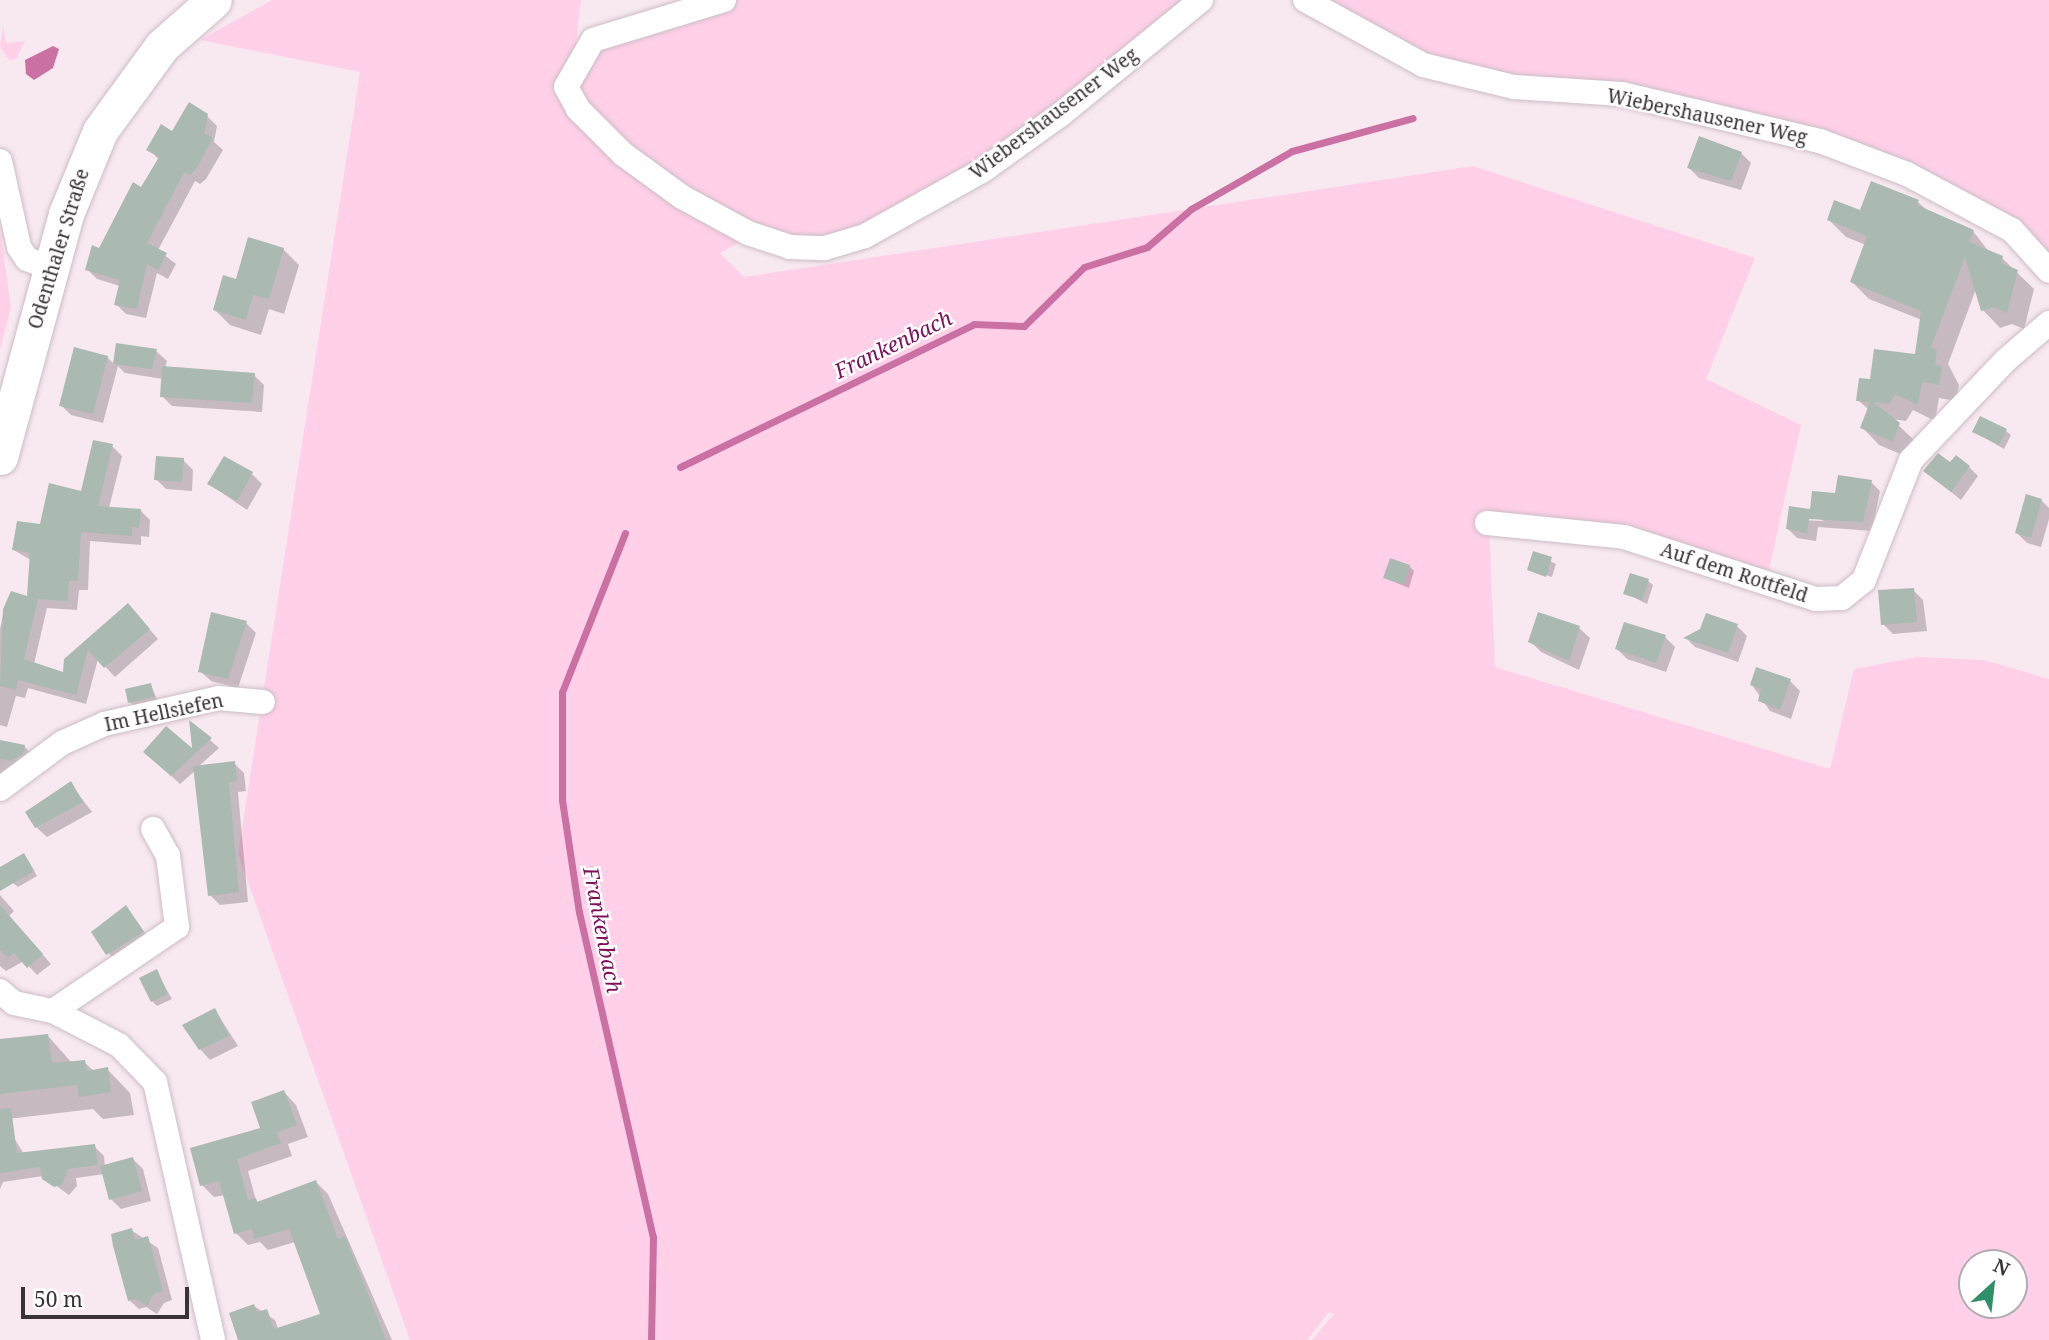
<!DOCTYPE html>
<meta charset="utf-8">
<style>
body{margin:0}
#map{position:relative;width:2049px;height:1340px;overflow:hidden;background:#f8e9f0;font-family:"Noto Serif",serif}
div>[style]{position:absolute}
.green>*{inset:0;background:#ffd0e8}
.water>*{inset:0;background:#ca70a3}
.shadow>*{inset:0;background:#0003}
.stream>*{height:7px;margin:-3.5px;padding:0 3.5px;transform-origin:3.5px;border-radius:3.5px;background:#ca70a3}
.building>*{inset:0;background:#aab9b1}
.roads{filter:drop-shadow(0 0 2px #ccbdc5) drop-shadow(0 0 2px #ccbdc5)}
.street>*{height:24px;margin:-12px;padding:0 12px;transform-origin:12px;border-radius:12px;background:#fff}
.secondary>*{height:35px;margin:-17.5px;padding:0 17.5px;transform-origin:17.5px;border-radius:17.5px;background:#fff}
span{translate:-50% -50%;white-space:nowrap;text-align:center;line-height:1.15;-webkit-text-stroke:5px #fff;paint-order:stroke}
.street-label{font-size:19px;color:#393336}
.water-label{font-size:21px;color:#7e0f59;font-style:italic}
.north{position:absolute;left:1958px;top:1249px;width:70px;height:70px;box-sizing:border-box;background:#fff;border:2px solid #b0adaf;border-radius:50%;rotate:27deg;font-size:19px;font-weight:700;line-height:28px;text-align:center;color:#393336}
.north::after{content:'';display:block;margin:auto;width:24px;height:32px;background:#2f8f68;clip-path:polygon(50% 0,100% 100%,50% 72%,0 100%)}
.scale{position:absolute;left:21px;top:1287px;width:168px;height:32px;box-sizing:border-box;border:4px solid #393336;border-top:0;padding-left:9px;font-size:21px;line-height:24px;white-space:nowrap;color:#393336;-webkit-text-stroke:5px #fff;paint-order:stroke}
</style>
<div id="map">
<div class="green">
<div style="clip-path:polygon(evenodd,272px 0,581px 0,569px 106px,744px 240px,720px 253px,744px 277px,1473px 166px,1755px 258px,1706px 379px,1801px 425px,1766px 583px,1624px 537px,1489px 524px,1495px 667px,1830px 769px,1854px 669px,1917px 657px,1984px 660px,2049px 679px,2049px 1340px,1312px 1340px,1334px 1314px,1329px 1312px,1307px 1340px,410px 1340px,238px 854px,360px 72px,200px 40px,272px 0,1972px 1263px,2014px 1263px,2014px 1305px,1972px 1305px,1972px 1263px)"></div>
<div style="clip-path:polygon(724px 0,1212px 0,1060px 115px,825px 248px,748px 233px,578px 109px,577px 63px,593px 40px)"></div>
<div style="clip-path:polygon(1329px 0,2049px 0,2049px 265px,2016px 224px,1737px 119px,1425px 62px)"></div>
<div style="clip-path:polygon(3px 26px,6px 43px,25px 41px,16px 59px,9px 60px,0 47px)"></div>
<div style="clip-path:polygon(0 229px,11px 308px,0 350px)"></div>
</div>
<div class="water">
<div style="clip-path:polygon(53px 46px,59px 49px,53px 68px,34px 80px,26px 74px,25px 60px)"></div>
</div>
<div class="shadow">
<div style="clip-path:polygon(207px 116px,217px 126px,214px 142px,223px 150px,206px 179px,200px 184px,195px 181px,158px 250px,176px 264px,168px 279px,157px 273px,146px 318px,126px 314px,116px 304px,120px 286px,97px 279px,87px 269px,159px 160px,149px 149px)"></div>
<div style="clip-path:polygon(1741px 153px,1751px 163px,1741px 190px,1699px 178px,1689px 168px)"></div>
<div style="clip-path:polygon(1918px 202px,1928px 211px,1973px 231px,1989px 252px,2002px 258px,2034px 289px,2024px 329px,2012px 324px,2000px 328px,1983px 310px,1976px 289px,1948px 364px,1959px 385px,1956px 401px,1939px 398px,1935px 421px,1913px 410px,1906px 421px,1892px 419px,1916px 442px,1910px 458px,1879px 445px,1862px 427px,1869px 410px,1858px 400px,1872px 381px,1916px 356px,1922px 320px,1869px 299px,1852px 282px,1866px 245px,1846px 237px,1829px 220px)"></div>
<div style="clip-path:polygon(283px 249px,299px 265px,284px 314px,269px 309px,261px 335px,230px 325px,215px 310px,237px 281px)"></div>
<div style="clip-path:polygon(117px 345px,156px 351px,167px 361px,165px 368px,254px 375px,264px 385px,262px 412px,172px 406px,162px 396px,163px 379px,125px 373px,118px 366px,103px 423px,71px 415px,61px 405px,107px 357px,115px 365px)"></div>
<div style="clip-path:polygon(2006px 431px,2011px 435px,2004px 449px,1975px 432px)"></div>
<div style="clip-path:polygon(112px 446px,122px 456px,109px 508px,140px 510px,150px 520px,149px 537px,141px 536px,141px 545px,90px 541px,88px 590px,79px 590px,77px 610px,47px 608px,34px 664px,65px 675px,66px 659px,137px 615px,158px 639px,115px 677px,98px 659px,86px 704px,28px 688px,25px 698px,16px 696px,7px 727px,0 725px,0 629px,4px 610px,29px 598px,32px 561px,14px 550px,82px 493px)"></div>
<div style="clip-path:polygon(183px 460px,193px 470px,192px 491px,166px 489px,156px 479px)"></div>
<div style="clip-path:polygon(1969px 467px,1978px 476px,1961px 500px,1925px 471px)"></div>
<div style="clip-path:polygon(252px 474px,262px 484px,247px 510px,209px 484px)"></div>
<div style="clip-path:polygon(evenodd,1871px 482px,1880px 491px,1872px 531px,1818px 527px,1816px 541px,1797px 538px,1788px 529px,1836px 495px,1871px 482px,1816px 517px,1824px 521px,1801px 520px,1816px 517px)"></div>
<div style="clip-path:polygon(2041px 500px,2049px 508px,2049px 519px,2041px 547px,2027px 543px,2017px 533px)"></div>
<div style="clip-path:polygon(1534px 553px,1556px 564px,1552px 577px,1529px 570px)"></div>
<div style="clip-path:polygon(1409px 566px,1414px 571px,1409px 588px,1385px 578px)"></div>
<div style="clip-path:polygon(1648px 581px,1653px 585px,1647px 604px,1625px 593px)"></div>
<div style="clip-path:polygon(1913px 590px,1923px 600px,1927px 631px,1893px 634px,1883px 624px)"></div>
<div style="clip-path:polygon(246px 623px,256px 633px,238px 688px,211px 681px,200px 671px)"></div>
<div style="clip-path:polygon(1737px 626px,1747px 636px,1738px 662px,1695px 647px,1686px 638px)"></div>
<div style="clip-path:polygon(1579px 628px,1590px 638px,1579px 670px,1541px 652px,1530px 641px)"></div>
<div style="clip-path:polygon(1665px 637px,1675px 647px,1666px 672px,1627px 659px,1617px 649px)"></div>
<div style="clip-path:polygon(1790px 681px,1800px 691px,1791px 719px,1770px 711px,1752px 685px)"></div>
<div style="clip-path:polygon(151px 685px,158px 702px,134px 707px,130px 702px)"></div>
<div style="clip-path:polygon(192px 724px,219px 748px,198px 767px,234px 763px,244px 773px,246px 791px,238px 792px,248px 902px,220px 905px,210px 895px,196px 770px,180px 784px,154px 760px,193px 752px)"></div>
<div style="clip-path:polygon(0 742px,24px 746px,33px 756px,0 777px)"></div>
<div style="clip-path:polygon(70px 783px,92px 812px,47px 837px,36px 827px)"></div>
<div style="clip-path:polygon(28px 860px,37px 876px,18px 887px,13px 883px)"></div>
<div style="clip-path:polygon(0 895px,14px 911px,9px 916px,51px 964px,37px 975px,24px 961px,6px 971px,0 966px)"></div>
<div style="clip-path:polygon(126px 907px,152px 942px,117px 964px,93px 932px)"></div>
<div style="clip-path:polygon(156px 971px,172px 999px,157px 1006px,152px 1001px)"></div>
<div style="clip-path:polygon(215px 1010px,238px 1046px,210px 1060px,200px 1049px)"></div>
<div style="clip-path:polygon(48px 1036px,72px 1063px,84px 1062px,94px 1071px,107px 1069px,130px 1093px,134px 1115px,103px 1119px,93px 1109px,8px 1119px,0 1110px,0 1040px)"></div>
<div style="clip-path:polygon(284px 1092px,296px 1105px,308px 1137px,288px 1144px,292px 1156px,248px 1171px,256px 1200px,259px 1203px,316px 1182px,328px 1194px,392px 1340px,290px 1340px,322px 1315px,295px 1242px,268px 1250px,260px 1242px,248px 1245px,236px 1233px,225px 1195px,214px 1197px,202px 1185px,262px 1129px)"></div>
<div style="clip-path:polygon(14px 1138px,24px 1154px,94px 1146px,104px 1156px,105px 1167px,133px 1159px,143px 1169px,151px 1201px,121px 1209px,111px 1199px,104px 1174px,76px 1178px,77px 1186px,69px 1195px,43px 1176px,3px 1182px,0 1189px,0 1140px)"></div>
<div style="clip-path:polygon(131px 1230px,158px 1248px,172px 1300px,164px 1303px,157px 1314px,146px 1307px,139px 1309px,129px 1300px)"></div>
<div style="clip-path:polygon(254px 1306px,275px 1320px,282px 1340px,243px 1340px)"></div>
</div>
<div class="stream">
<div style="left:680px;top:467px;width:327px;rotate:-25.9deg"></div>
<div style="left:974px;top:324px;width:50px;rotate:2.3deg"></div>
<div style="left:1024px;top:326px;width:84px;rotate:-44.5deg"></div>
<div style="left:1084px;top:267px;width:66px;rotate:-17.6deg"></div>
<div style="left:1147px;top:247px;width:58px;rotate:-40.8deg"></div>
<div style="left:1191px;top:209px;width:116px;rotate:-29.9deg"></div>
<div style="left:1292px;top:151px;width:125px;rotate:-15.3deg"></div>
<div style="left:625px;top:533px;width:171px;rotate:111.6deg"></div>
<div style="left:562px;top:692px;width:108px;rotate:90deg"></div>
<div style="left:562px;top:800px;width:113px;rotate:81.4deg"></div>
<div style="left:579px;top:912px;width:333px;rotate:77.2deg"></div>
<div style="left:653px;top:1237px;width:103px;rotate:91.1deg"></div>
</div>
<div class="building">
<div style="clip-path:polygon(189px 102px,208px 114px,204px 133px,213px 138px,196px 169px,190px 175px,184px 172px,147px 243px,167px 253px,158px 270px,147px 264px,137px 309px,114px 305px,120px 280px,85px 270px,92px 245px,99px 248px,133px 182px,141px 187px,159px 157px,146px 150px,161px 124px,172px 131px)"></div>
<div style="clip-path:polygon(1699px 136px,1742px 152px,1731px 181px,1687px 168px)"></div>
<div style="clip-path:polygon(1871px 181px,1919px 200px,1917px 205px,1974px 230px,1969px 242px,2003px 256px,2001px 263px,2018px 270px,2007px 313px,1994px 307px,1981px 311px,1965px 257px,1931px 347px,1937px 351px,1935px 365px,1942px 366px,1939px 385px,1922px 382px,1918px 405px,1895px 394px,1889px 404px,1873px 402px,1900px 423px,1893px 442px,1860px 428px,1870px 402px,1856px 401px,1859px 378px,1870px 379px,1874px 349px,1915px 354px,1921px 311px,1850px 282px,1867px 236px,1827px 220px,1834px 200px,1860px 210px)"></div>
<div style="clip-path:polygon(248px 237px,284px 248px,269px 299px,253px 295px,246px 320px,213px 310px,223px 275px,236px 279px)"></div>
<div style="clip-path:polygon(116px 343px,157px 349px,152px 369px,113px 364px)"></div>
<div style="clip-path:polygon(74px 347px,108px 356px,93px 414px,59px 406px)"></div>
<div style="clip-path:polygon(162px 366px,255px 373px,252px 403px,160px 397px)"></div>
<div style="clip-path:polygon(1980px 416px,2007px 429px,1999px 445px,1972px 432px)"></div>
<div style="clip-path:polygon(93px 440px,113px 444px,98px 506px,141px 509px,139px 528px,132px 527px,132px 536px,81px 532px,78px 581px,69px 581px,68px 601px,38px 599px,24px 659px,63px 672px,64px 659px,128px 603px,150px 629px,104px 668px,88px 650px,76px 695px,18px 680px,16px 690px,0 686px,3px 609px,11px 591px,27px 596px,30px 553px,12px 550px,17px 521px,40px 524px,49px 483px,81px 491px)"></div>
<div style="clip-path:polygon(1938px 453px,1950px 462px,1956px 455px,1970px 466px,1951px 492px,1923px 471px)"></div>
<div style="clip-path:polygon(156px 456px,184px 458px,182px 482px,154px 480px)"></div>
<div style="clip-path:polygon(224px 456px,253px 472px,237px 501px,207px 484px)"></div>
<div style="clip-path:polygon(1838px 475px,1872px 480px,1863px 522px,1809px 519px,1807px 533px,1786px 529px,1789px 506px,1810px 509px,1812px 491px,1835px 493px)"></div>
<div style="clip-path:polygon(2026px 494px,2042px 499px,2031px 538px,2015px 533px)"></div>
<div style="clip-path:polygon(1533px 551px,1552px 557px,1546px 577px,1527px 570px)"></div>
<div style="clip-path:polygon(1390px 558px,1410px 565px,1404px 585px,1383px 578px)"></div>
<div style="clip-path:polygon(1630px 573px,1649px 579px,1642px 600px,1623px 594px)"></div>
<div style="clip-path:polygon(1914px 588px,1917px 622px,1881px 625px,1878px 590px)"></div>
<div style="clip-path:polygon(211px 612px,247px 621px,228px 679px,198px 672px)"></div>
<div style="clip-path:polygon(1538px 612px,1580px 626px,1569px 661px,1528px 642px)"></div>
<div style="clip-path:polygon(1706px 613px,1738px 624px,1728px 653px,1683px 638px,1700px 629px)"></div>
<div style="clip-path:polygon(1624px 622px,1666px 635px,1656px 663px,1615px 649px)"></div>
<div style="clip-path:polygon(1756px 667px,1791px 679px,1780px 710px,1758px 701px,1761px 689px,1750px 685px)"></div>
<div style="clip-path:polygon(151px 683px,154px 697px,128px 703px,125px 689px)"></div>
<div style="clip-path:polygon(189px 720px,212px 738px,171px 776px,143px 752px,166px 726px,192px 748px)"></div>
<div style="clip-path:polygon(0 740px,25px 745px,23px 754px,12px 761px,0 759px)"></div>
<div style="clip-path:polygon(235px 761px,237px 781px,229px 782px,239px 892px,208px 896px,193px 766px)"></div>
<div style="clip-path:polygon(71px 781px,83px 802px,35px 828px,25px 812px)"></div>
<div style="clip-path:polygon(24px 853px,34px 871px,0 891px,0 867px)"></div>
<div style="clip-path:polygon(0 905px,43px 954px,27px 968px,14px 953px,8px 958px,0 950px)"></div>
<div style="clip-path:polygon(126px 905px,144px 932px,106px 955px,91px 932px)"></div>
<div style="clip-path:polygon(157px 969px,168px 994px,151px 1002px,139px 978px)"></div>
<div style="clip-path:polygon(215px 1008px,229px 1036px,199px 1050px,182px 1025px)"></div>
<div style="clip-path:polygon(48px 1034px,52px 1063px,85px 1060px,87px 1071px,108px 1067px,111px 1092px,79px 1097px,77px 1085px,0 1094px,0 1039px)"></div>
<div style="clip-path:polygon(284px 1090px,297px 1125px,277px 1132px,281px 1143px,237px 1159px,248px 1200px,256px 1198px,257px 1202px,316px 1180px,338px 1239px,345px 1236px,386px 1340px,238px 1340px,229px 1313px,254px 1304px,257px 1312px,267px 1309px,274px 1329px,320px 1314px,289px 1229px,254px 1239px,252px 1229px,234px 1234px,219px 1181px,200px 1186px,190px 1148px,260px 1128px,251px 1102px)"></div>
<div style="clip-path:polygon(11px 1108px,17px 1153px,95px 1144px,98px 1165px,68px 1169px,62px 1185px,54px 1187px,42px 1179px,40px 1167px,0 1173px,0 1109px)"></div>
<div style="clip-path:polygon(133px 1157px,142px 1191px,109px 1200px,100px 1166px)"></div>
<div style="clip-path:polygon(132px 1228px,135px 1240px,148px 1236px,163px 1291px,154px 1293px,147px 1306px,136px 1299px,128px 1301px,113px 1246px,111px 1234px)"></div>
</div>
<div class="roads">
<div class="street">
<div style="left:724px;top:0;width:137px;rotate:163deg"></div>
<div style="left:593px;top:40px;width:54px;rotate:119.9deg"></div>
<div style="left:566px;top:87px;width:25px;rotate:61deg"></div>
<div style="left:578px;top:109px;width:64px;rotate:45deg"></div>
<div style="left:623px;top:154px;width:73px;rotate:36.1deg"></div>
<div style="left:682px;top:197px;width:75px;rotate:28.6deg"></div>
<div style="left:748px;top:233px;width:44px;rotate:18.4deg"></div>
<div style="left:790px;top:247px;width:35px;rotate:2deg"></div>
<div style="left:825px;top:248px;width:42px;rotate:-16.7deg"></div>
<div style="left:865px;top:236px;width:134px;rotate:-29.1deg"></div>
<div style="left:982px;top:171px;width:96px;rotate:-35.7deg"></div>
<div style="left:1060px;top:115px;width:182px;rotate:-39.2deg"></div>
<div style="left:1305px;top:0;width:135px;rotate:28.8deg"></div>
<div style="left:1423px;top:65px;width:94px;rotate:13.6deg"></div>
<div style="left:1514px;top:87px;width:108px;rotate:3.7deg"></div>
<div style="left:1622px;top:94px;width:204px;rotate:13.4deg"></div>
<div style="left:1820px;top:141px;width:93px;rotate:20.8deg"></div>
<div style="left:1907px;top:174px;width:119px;rotate:28.1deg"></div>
<div style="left:2012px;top:230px;width:55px;rotate:47.9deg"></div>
<div style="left:0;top:161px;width:88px;rotate:77.5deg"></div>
<div style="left:19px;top:247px;width:14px;rotate:56deg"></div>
<div style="left:27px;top:259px;width:25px;rotate:21deg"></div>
<div style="left:1487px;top:523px;width:138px;rotate:5.8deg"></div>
<div style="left:1624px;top:537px;width:202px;rotate:17.9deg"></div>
<div style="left:1816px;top:599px;width:26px;rotate:-2deg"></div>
<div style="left:1842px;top:598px;width:28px;rotate:-39deg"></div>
<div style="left:1864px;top:580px;width:129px;rotate:-68.6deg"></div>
<div style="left:1911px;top:460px;width:138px;rotate:-46.5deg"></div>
<div style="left:2006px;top:360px;width:57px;rotate:-40.7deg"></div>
<div style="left:0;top:789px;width:77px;rotate:-36.6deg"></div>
<div style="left:62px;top:743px;width:46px;rotate:-24.3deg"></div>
<div style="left:104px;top:724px;width:117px;rotate:-12.8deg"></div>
<div style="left:218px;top:698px;width:45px;rotate:5.1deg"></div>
<div style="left:0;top:991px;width:18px;rotate:41deg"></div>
<div style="left:14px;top:1003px;width:40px;rotate:12deg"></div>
<div style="left:53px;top:1011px;width:74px;rotate:27.3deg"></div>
<div style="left:119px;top:1045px;width:52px;rotate:45.8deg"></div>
<div style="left:155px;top:1082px;width:264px;rotate:77.3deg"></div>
<div style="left:53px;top:1011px;width:150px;rotate:-34.1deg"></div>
<div style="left:177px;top:927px;width:72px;rotate:-97.2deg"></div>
<div style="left:168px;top:856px;width:31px;rotate:-119deg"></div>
</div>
<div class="secondary">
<div style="left:0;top:457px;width:252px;rotate:-74.8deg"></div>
<div style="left:66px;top:214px;width:90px;rotate:-67.7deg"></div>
<div style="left:100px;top:131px;width:105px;rotate:-53.9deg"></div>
<div style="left:162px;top:46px;width:69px;rotate:-41.5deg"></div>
</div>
</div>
<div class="street-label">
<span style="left:1054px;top:114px;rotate:-37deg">Wiebershausener Weg</span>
<span style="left:1707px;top:117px;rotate:12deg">Wiebershausener Weg</span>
<span style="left:59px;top:249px;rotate:-73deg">Odenthaler Straße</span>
<span style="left:1734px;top:573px;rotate:18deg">Auf dem Rottfeld</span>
<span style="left:164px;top:713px;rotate:-12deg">Im Hellsiefen</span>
</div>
<div class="water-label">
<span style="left:893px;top:344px;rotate:-26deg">Frankenbach</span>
<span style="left:603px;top:930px;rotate:79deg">Frankenbach</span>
</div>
<div class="north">N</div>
<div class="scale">50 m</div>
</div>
